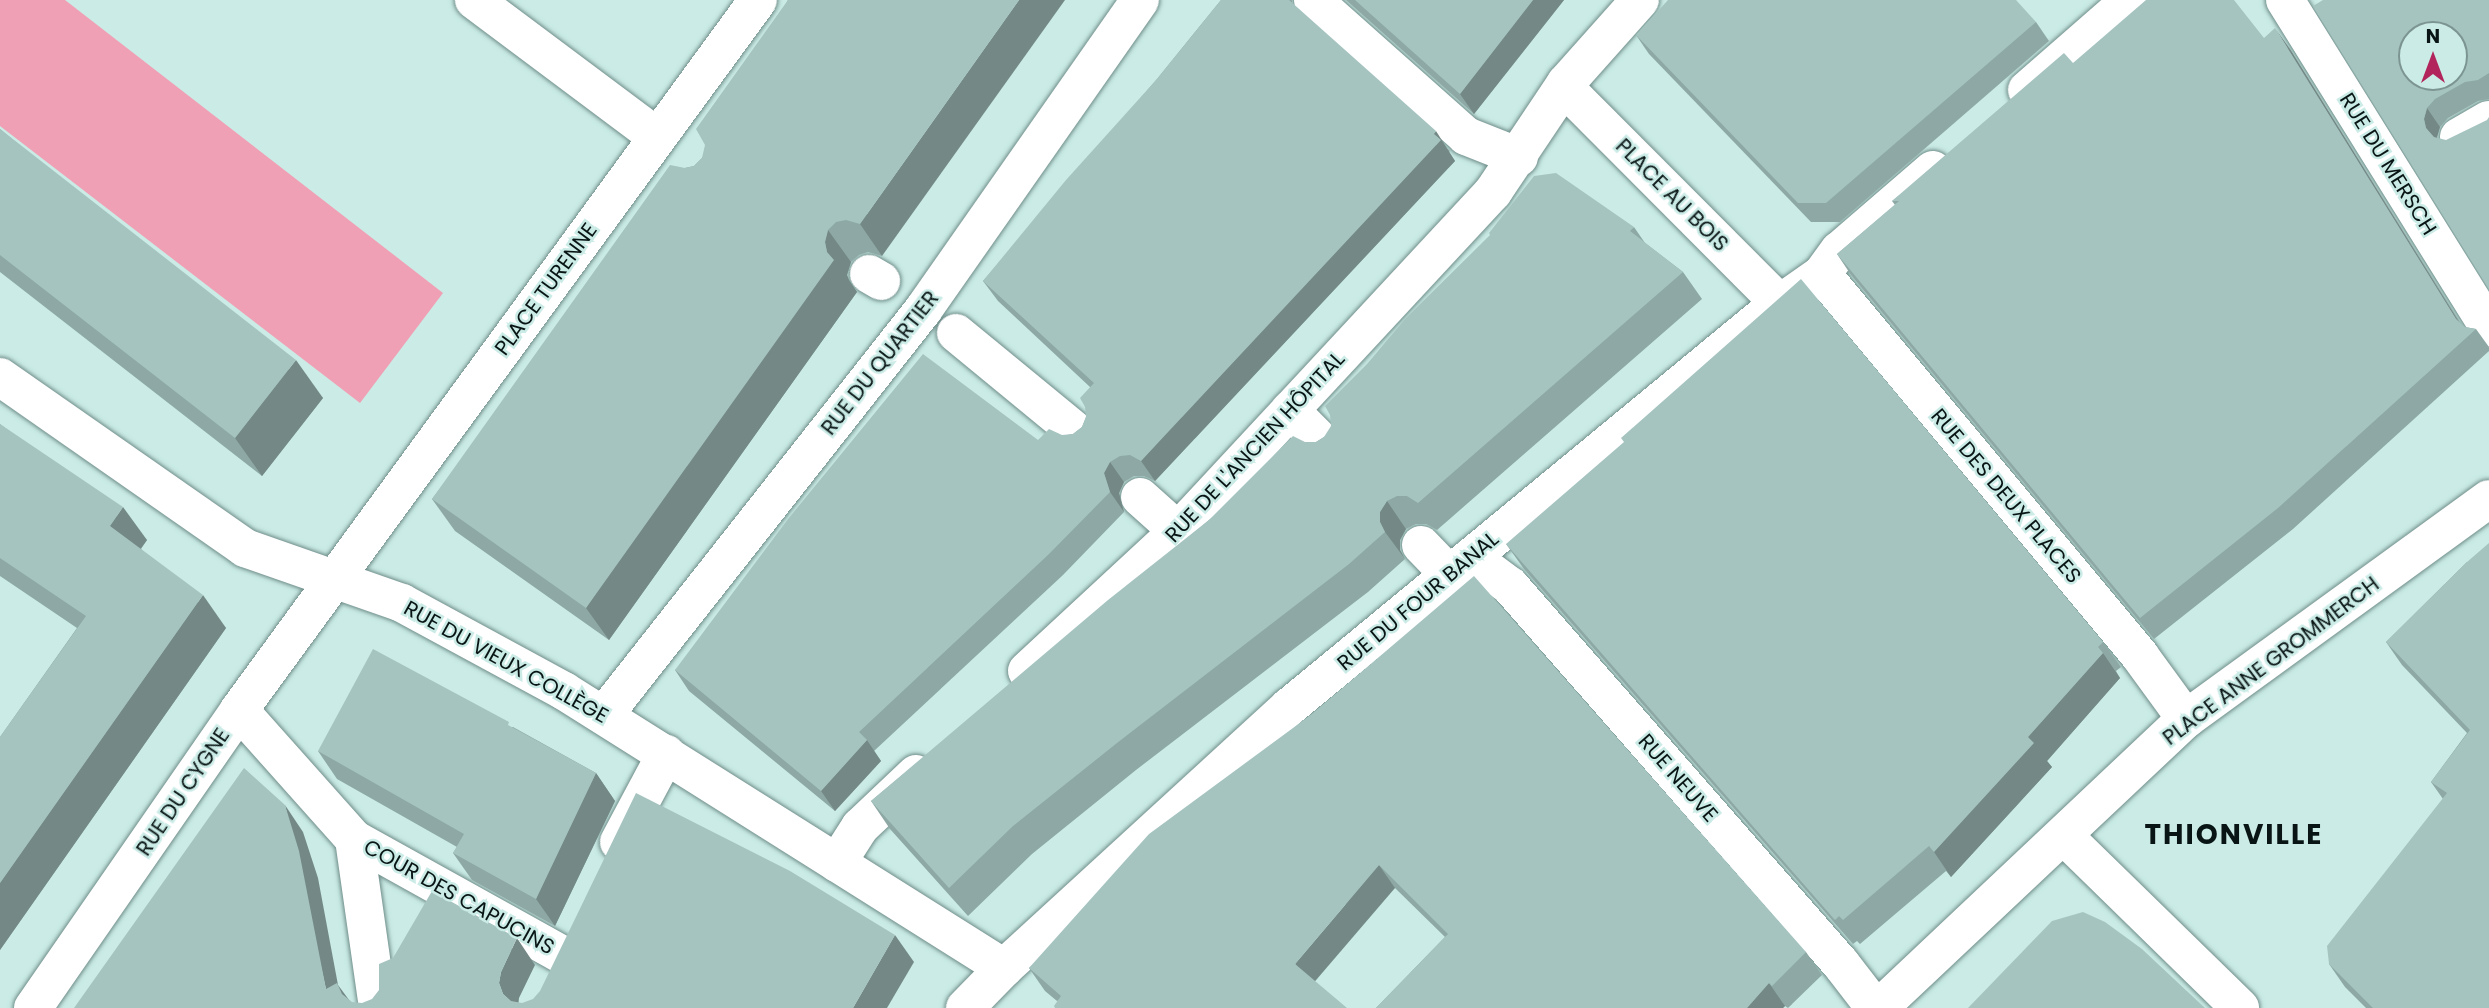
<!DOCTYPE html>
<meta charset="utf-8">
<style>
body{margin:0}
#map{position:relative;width:2489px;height:1008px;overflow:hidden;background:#caebe6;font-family:Poppins,sans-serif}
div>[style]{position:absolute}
.green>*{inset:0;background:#f0a0b4}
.roads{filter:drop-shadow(0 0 2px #6f8d89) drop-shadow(0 0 2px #6f8d89)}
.minor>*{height:38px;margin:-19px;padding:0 19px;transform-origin:19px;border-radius:19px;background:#fff}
.wall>*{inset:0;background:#8ea9a5}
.shaded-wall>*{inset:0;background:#748986}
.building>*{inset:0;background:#a5c4c0}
span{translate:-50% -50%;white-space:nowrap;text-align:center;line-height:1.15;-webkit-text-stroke:5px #caebe6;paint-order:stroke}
.street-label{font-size:21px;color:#091514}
.district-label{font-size:28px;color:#091514;font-weight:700;letter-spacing:2px}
.north{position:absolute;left:2398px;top:21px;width:70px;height:70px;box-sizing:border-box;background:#caebe6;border:2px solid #7d9592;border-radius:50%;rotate:0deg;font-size:19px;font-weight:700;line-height:28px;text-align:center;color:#091514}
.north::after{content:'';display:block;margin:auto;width:24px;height:32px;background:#b2245c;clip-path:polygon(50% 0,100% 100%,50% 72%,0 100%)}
</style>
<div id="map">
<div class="green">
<div style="clip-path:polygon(0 0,65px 0,443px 293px,360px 403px,0 126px)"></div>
</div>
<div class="roads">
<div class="minor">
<div style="left:474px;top:0;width:229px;rotate:36.8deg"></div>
<div style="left:1313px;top:0;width:205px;rotate:41.6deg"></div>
<div style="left:1466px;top:136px;width:57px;rotate:21.6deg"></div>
<div style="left:2285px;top:0;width:386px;rotate:58.1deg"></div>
<div style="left:1564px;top:87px;width:305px;rotate:45.1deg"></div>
<div style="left:2027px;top:90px;width:137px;rotate:-41.1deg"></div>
<div style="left:2459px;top:137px;width:34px;rotate:-30deg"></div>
<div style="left:869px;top:274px;width:14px;rotate:30deg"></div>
<div style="left:1822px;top:274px;width:497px;rotate:50.2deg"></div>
<div style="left:2140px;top:656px;width:78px;rotate:53.9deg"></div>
<div style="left:956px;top:333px;width:159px;rotate:39.4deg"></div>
<div style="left:0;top:377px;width:299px;rotate:34.9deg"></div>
<div style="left:245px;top:548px;width:166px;rotate:19.3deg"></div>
<div style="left:402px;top:603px;width:184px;rotate:28.5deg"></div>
<div style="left:564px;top:691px;width:520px;rotate:32.19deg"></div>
<div style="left:1290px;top:410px;width:55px;rotate:45deg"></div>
<div style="left:1140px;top:497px;width:51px;rotate:41.8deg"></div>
<div style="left:1421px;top:545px;width:42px;rotate:46deg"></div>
<div style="left:1471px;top:557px;width:49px;rotate:36.6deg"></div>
<div style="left:1510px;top:586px;width:502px;rotate:48.79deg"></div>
<div style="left:1841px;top:964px;width:56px;rotate:52.3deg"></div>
<div style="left:1027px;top:671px;width:206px;rotate:-42.8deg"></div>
<div style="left:1178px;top:531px;width:463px;rotate:-47.1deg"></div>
<div style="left:1493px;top:192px;width:131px;rotate:-56.2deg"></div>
<div style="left:1566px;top:83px;width:111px;rotate:-48.3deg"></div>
<div style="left:239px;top:710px;width:173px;rotate:48.3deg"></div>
<div style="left:354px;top:839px;width:171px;rotate:81.9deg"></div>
<div style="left:604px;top:715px;width:516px;rotate:-51.77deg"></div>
<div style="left:923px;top:310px;width:378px;rotate:-55deg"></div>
<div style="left:2064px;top:836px;width:246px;rotate:44.3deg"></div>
<div style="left:354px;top:839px;width:240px;rotate:29.1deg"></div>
<div style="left:619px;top:842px;width:100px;rotate:-61.9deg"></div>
<div style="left:837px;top:863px;width:43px;rotate:-57.4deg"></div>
<div style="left:860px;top:827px;width:77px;rotate:-43.4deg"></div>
<div style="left:33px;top:1008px;width:362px;rotate:-55.3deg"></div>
<div style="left:239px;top:710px;width:879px;rotate:-53.83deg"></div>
<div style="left:965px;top:1008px;width:56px;rotate:-45.7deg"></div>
<div style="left:1004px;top:968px;width:386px;rotate:-42.5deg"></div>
<div style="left:1289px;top:707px;width:626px;rotate:-39.49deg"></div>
<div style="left:1772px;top:309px;width:61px;rotate:-35deg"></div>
<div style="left:1822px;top:274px;width:29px;rotate:-54deg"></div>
<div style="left:1839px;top:251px;width:124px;rotate:-40.8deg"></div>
<div style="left:1879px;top:1008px;width:422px;rotate:-43.3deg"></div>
<div style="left:2186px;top:719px;width:374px;rotate:-36deg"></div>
</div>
</div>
<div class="wall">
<div style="clip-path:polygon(788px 0,882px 256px,868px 252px,859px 255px,851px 262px,847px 275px,849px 280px,857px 292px,609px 640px,455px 531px,432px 499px,685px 168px,694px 166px,702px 158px)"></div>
<div style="clip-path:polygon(1221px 0,1292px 0,1292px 3px,1450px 151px,1449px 152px,1455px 161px,1155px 481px,1144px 476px,1134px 476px,1124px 482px,1119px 493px,1124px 512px,1063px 575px,874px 751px,881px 761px,835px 811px,689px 691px,675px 670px,1038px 440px,1073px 434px,1082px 427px,1086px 417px,1090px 387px,998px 301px,983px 281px,1157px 79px)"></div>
<div style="clip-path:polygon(1346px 0,1564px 0,1474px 114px)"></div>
<div style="clip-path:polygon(2323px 0,2489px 0,2489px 99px,2478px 101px,2448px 118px,2440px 127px,2437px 137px,2489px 289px)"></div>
<div style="clip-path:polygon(2036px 22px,2049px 41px,1840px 222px,1811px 222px,1649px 54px,1636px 35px)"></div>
<div style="clip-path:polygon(2264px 38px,2290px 49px,2460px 322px,2465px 327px,2476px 329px,2489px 347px,2489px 351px,2293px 529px,2154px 639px,1851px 275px,1837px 254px,1895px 205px,1892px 201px,2073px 63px)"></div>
<div style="clip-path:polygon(0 129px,323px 398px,262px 476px,0 272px)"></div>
<div style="clip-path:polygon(1634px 227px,1645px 243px,1683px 272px,1702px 299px,1437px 530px,1426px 524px,1416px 524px,1406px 529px,1400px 540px,1400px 550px,1405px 559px,1368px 592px,1136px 770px,1032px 854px,968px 916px,890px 829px,871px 801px,1209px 520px,1305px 442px,1316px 442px,1324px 437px)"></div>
<div style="clip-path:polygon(0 424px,147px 540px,141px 549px,226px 628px,0 950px,0 737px,77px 628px,0 576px)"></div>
<div style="clip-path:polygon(1506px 544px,2103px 642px,2121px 667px,2116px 671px,2120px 678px,2047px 761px,2052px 767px,1951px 877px,1946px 871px,1860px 944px,1857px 941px,1853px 944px,1524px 569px)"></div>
<div style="clip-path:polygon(2467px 562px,2489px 1008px,2366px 1008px,2345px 987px,2329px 964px,2443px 799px,2431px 782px,2467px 733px,2402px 665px,2386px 642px)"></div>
<div style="clip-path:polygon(1312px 714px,1806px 952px,1822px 975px,1788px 1008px,1785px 1006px,1783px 1008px,1376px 1008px,1445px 937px,1395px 888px,1057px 1001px,1045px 991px,1029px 968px)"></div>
<div style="clip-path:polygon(513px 727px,596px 773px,615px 801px,555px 926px,472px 880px,453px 853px,457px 847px,337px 779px,318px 751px)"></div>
</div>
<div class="shaded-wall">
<div style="clip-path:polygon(1019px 0,1065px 0,882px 256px,860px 224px)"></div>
<div style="clip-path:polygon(1533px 0,1564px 0,1474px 114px,1460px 94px)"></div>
<div style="clip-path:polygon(2275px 28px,2290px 49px,2470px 340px,2456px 319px)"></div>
<div style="clip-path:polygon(2427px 108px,2440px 127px,2437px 137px,2440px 147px,2426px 128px,2424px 119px)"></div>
<div style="clip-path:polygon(1436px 131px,1455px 161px,1155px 481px,1141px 461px)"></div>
<div style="clip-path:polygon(828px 230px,851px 262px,847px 275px,849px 280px,857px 292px,609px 640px,586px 608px,827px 252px,825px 242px)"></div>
<div style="clip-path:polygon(296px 360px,323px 398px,262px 476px,235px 438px)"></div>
<div style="clip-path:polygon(1110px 462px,1124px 482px,1119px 493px,1124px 512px,1110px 492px,1104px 473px)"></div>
<div style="clip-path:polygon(1387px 501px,1406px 529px,1400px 540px,1400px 550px,1405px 559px,1385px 532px,1380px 522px,1380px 512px)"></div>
<div style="clip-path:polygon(123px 507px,147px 540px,133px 559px,110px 526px)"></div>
<div style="clip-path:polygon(203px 595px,226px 628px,0 950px,0 883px)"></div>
<div style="clip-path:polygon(2103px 653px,2120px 678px,2047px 761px,2052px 767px,1951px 877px,1934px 852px,2028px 737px)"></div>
<div style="clip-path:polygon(867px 740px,881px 761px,835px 811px,821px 791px)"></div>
<div style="clip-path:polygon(596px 773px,615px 801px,555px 926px,536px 899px)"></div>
<div style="clip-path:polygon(285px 805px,303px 832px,318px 878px,338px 985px,355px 1008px,326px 989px)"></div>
<div style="clip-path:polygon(1379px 865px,1395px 888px,1311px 986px,1295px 964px)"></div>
<div style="clip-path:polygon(895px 935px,914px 962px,887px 1008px,853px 1008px)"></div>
<div style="clip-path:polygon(517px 938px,535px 965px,519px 998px,518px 1008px,503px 994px,499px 983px,501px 972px)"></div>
<div style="clip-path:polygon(1769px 983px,1785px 1006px,1783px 1008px,1747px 1008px)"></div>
</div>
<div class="building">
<div style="clip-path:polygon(788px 0,1019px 0,860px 224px,846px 220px,836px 222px,828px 230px,825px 242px,827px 252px,834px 260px,586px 608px,432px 499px,670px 165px,685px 168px,694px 166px,702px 158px,705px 145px,696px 129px)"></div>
<div style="clip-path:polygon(1221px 0,1289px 0,1436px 131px,1434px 134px,1441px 140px,1141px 461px,1130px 455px,1120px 456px,1110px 462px,1104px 473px,1110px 492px,1049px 554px,859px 732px,867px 740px,821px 791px,675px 670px,788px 519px,923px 354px,1038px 440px,1049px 429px,1062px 435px,1073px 434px,1082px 427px,1086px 417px,1085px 407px,1080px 398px,1094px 383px,983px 281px,1066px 180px,1157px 79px)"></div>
<div style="clip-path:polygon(1355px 0,1533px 0,1460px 94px)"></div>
<div style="clip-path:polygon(1668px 0,2016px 0,2036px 22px,1826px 203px,1798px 203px,1636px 35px)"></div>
<div style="clip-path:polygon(2146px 0,2234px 0,2264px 38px,2275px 28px,2456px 319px,2465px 327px,2476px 329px,2278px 508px,2140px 618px,1837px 254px,1899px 201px,1892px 201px,2064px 53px,2073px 63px)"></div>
<div style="clip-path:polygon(evenodd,2323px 0,2489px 0,2489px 73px,2478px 80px,2465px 82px,2435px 99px,2427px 108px,2424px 119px,2426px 128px,2434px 137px,2446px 140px,2487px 120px,2489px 117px,2489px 289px,2313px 6px,2323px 0,2412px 35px,2454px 35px,2454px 77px,2412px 77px,2412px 35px)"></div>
<div style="clip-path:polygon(0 129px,296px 360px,235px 438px,0 255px)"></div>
<div style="clip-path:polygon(1556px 173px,1634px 227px,1630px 231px,1683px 272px,1418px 503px,1407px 496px,1397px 496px,1387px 501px,1380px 512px,1380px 522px,1385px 532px,1349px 564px,1117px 743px,1013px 826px,949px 888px,871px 801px,1108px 600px,1209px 520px,1293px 436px,1305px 442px,1316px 442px,1324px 437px,1331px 426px,1330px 415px,1325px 406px,1367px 364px,1405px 319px,1490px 235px,1489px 233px,1534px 176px)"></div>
<div style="clip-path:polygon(1801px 279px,2103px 642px,2098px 647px,2103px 653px,2028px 737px,2034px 743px,1934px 852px,1929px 846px,1843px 920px,1839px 916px,1835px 920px,1506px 544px,1624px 442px,1621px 438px)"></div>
<div style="clip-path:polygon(0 424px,123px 507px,110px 526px,203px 595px,0 883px,0 737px,86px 616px,0 558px)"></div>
<div style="clip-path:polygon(2489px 543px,2489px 1008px,2373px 1008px,2329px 964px,2327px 946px,2447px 793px,2431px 782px,2470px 730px,2386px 642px,2467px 562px)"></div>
<div style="clip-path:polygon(1474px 576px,1806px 952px,1772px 986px,1769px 983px,1747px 1008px,1376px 1008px,1448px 934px,1379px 865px,1295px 964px,1347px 1008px,1055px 1008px,1054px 1006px,1061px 996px,1029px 968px,1149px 834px,1312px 714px)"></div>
<div style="clip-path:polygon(373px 649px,509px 722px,508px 725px,596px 773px,536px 899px,453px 853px,464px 834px,318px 751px)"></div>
<div style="clip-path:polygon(244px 768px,285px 805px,299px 851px,326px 989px,337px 983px,342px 994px,352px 1002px,362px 1003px,372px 999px,379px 990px,379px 964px,393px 958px,432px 891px,517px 938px,501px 972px,499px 983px,503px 994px,511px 1001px,522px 1003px,533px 999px,540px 991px,636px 793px,790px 871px,895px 935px,853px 1008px,74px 1008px)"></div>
<div style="clip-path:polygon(2083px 912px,2105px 922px,2142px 949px,2205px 1008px,1968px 1008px,2052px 921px)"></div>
</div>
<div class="street-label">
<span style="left:2388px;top:164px;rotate:58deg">RUE DU MERSCH</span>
<span style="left:1672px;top:195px;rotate:45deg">PLACE AU BOIS</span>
<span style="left:546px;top:289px;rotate:-54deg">PLACE TURENNE</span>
<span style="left:880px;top:363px;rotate:-52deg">RUE DU QUARTIER</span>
<span style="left:1255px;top:447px;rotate:-47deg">RUE DE L'ANCIEN HÔPITAL</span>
<span style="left:2006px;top:496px;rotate:50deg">RUE DES DEUX PLACES</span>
<span style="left:1418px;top:601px;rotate:-40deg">RUE DU FOUR BANAL</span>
<span style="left:2271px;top:661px;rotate:-37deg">PLACE ANNE GROMMERCH</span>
<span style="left:506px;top:662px;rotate:29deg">RUE DU VIEUX COLLÈGE</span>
<span style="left:1678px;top:778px;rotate:49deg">RUE NEUVE</span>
<span style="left:183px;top:792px;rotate:-56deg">RUE DU CYGNE</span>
<span style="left:459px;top:897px;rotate:29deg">COUR DES CAPUCINS</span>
</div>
<div class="district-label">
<span style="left:2234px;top:835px">THIONVILLE</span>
</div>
<div class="north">N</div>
</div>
